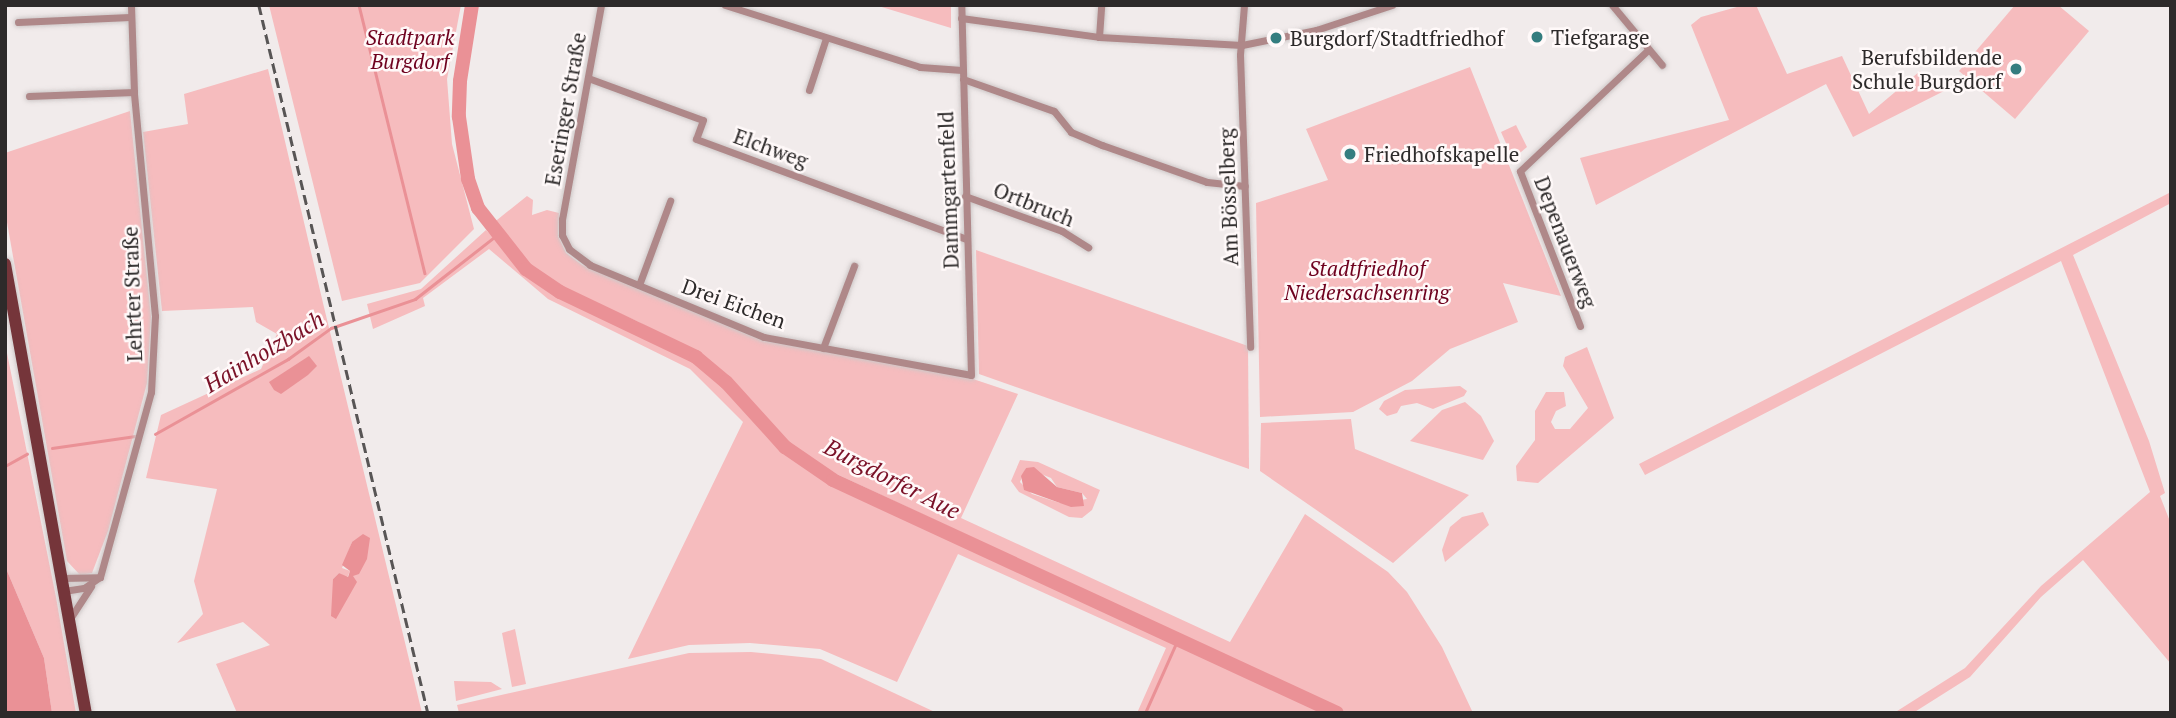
<!DOCTYPE html>
<meta charset="utf-8">
<style>
body{margin:0}
#map{position:relative;width:2176px;height:718px;overflow:hidden;background:#f1ebeb;font-family:"PT Serif",serif}
div>[style]{position:absolute}
.green>*{inset:0;background:#f6bcbe}
.water>*{inset:0;background:#ea9196}
.stream>*{height:2.5px;margin:-1.25px;padding:0 1.25px;transform-origin:1.25px;border-radius:1.25px;background:#ea9196}
.river>*{height:14px;margin:-7px;padding:0 7px;transform-origin:7px;border-radius:7px;background:#ea9196}
.roads{filter:drop-shadow(0 0 2px #cec8c8) drop-shadow(0 0 2px #cec8c8)}
.minor>*{height:7px;margin:-3.5px;padding:0 3.5px;transform-origin:3.5px;border-radius:3.5px;background:#af8889}
.primary>*{height:12px;margin:-6px;padding:0 6px;transform-origin:6px;border-radius:6px;background:#75353a}
.rail>*{height:2.5px;margin-top:-1.25px;transform-origin:0;background:repeating-linear-gradient(90deg,#585555 0 10px,transparent 0 15px)}
.dots>*{width:19px;height:19px;translate:-50% -50%;box-sizing:border-box;border:4px solid #fff9f9;border-radius:50%}
span{translate:-50% -50%;white-space:nowrap;text-align:center;line-height:1.15;-webkit-text-stroke:5px #fff9f9;paint-order:stroke}
.park-label{font-size:21px;color:#6e001e;font-style:italic}
.poi-label{font-size:21px;color:#2d2a2a}
.left{translate:0 -50%;text-align:left}
.right{translate:-100% -50%;text-align:right}
.street-label{font-size:21px;color:#2d2a2a}
.water-label{font-size:23px;color:#7a1127;font-style:italic}
.frame{position:absolute;inset:0;border:7px solid #2d2a2a;pointer-events:none}
</style>
<div id="map">
<div class="green">
<div style="clip-path:polygon(269px 5px,461px 5px,447px 79px,452px 144px,474px 229px,420px 283px,342px 301px)"></div>
<div style="clip-path:polygon(875px 5px,951px 5px,951px 28px)"></div>
<div style="clip-path:polygon(1744px 5px,1756px 5px,1787px 74px,1842px 56px,1869px 114px,1920px 71px,1944px 91px,1853px 137px,1826px 84px,1596px 205px,1580px 158px,1729px 120px,1691px 25px,1701px 17px)"></div>
<div style="clip-path:polygon(2015px 5px,2058px 5px,2089px 31px,2015px 119px,1959px 71px)"></div>
<div style="clip-path:polygon(1470px 67px,1561px 296px,1503px 283px,1518px 322px,1450px 349px,1412px 381px,1353px 412px,1260px 417px,1256px 203px,1328px 180px,1306px 129px)"></div>
<div style="clip-path:polygon(evenodd,268px 69px,323px 303px,422px 713px,237px 713px,216px 664px,270px 645px,243px 622px,177px 643px,203px 614px,194px 581px,217px 489px,146px 478px,161px 415px,261px 369px,277px 334px,256px 322px,253px 307px,162px 311px,143px 132px,188px 124px,184px 94px,268px 69px,352px 542px,352px 578px,333px 579px,339px 573px,347px 578px,350px 571px,342px 568px,352px 542px)"></div>
<div style="clip-path:polygon(130px 111px,151px 317px,147px 383px,108px 531px,92px 573px,80px 575px,67px 561px,5px 211px,5px 153px)"></div>
<div style="clip-path:polygon(1516px 125px,1527px 147px,1513px 159px,1501px 132px)"></div>
<div style="clip-path:polygon(2171px 192px,2171px 203px,2073px 255px,2149px 441px,2165px 493px,2160px 496px,2171px 524px,2171px 664px,2083px 560px,2041px 597px,1970px 677px,1913px 713px,1894px 713px,1965px 668px,2041px 586px,2150px 492px,2061px 261px,1645px 475px,1639px 464px)"></div>
<div style="clip-path:polygon(527px 196px,533px 200px,532px 215px,547px 210px,559px 213px,558px 236px,566px 253px,582px 265px,763px 341px,949px 371px,1018px 394px,961px 518px,1230px 642px,1305px 514px,1388px 572px,1407px 592px,1442px 647px,1473px 713px,1348px 713px,828px 470px,783px 438px,708px 361px,639px 322px,555px 285px,525px 260px,492px 224px)"></div>
<div style="clip-path:polygon(486px 230px,523px 270px,557px 294px,694px 360px,722px 383px,783px 449px,832px 483px,1329px 713px,1137px 713px,1166px 648px,958px 554px,897px 682px,820px 649px,750px 643px,689px 645px,628px 659px,743px 422px,690px 369px,548px 299px,489px 249px,423px 298px,425px 306px,373px 329px,367px 304px,421px 289px)"></div>
<div style="clip-path:polygon(976px 250px,1248px 346px,1249px 469px,979px 374px)"></div>
<div style="clip-path:polygon(5px 343px,56px 597px,76px 713px,52px 713px,44px 658px,5px 566px)"></div>
<div style="clip-path:polygon(1587px 347px,1614px 418px,1538px 483px,1517px 481px,1516px 466px,1535px 440px,1535px 411px,1546px 392px,1564px 392px,1566px 406px,1556px 411px,1551px 422px,1555px 429px,1570px 429px,1588px 408px,1563px 366px,1565px 357px)"></div>
<div style="clip-path:polygon(1460px 386px,1467px 391px,1464px 396px,1433px 409px,1417px 403px,1401px 406px,1397px 413px,1387px 416px,1379px 409px,1384px 401px,1405px 390px)"></div>
<div style="clip-path:polygon(1465px 402px,1481px 416px,1494px 441px,1483px 460px,1410px 441px,1442px 410px)"></div>
<div style="clip-path:polygon(1351px 419px,1355px 449px,1469px 495px,1393px 563px,1260px 471px,1261px 423px)"></div>
<div style="clip-path:polygon(evenodd,1020px 460px,1038px 462px,1100px 490px,1092px 510px,1082px 518px,1069px 517px,1019px 492px,1011px 481px,1020px 460px,1026px 468px,1051px 478px,1057px 487px,1082px 493px,1087px 499px,1060px 503px,1032px 494px,1020px 482px,1026px 468px)"></div>
<div style="clip-path:polygon(1483px 512px,1489px 525px,1445px 562px,1442px 550px,1450px 527px,1462px 517px)"></div>
<div style="clip-path:polygon(515px 629px,526px 684px,512px 687px,502px 633px)"></div>
<div style="clip-path:polygon(751px 652px,821px 659px,937px 713px,459px 713px,457px 705px,689px 653px)"></div>
<div style="clip-path:polygon(454px 681px,491px 682px,502px 689px,456px 701px)"></div>
</div>
<div class="water">
<div style="clip-path:polygon(309px 356px,317px 366px,308px 375px,281px 394px,274px 390px,269px 382px)"></div>
<div style="clip-path:polygon(1034px 467px,1057px 487px,1082px 493px,1084px 506px,1071px 507px,1024px 490px,1021px 476px,1026px 468px)"></div>
<div style="clip-path:polygon(363px 534px,370px 538px,367px 559px,359px 574px,353px 576px,357px 582px,336px 619px,331px 616px,333px 579px,339px 573px,348px 577px,350px 571px,342px 565px,352px 542px)"></div>
<div style="clip-path:polygon(5px 566px,44px 658px,52px 713px,5px 713px)"></div>
</div>
<div class="stream">
<div style="left:359px;top:5px;width:276px;rotate:76.2deg"></div>
<div style="left:155px;top:434px;width:153px;rotate:-29.4deg"></div>
<div style="left:288px;top:359px;width:53px;rotate:-35.8deg"></div>
<div style="left:331px;top:328px;width:89px;rotate:-19deg"></div>
<div style="left:415px;top:299px;width:104px;rotate:-38deg"></div>
<div style="left:52px;top:448px;width:84px;rotate:-8.2deg"></div>
<div style="left:5px;top:466px;width:25px;rotate:-29deg"></div>
<div style="left:1145px;top:713px;width:81px;rotate:-66deg"></div>
</div>
<div class="river">
<div style="left:472px;top:5px;width:77px;rotate:99deg"></div>
<div style="left:460px;top:81px;width:36px;rotate:92deg"></div>
<div style="left:459px;top:117px;width:63px;rotate:81.7deg"></div>
<div style="left:468px;top:179px;width:31px;rotate:71deg"></div>
<div style="left:478px;top:208px;width:78px;rotate:51.8deg"></div>
<div style="left:526px;top:269px;width:41px;rotate:34.1deg"></div>
<div style="left:560px;top:292px;width:151px;rotate:25.5deg"></div>
<div style="left:696px;top:357px;width:39px;rotate:40deg"></div>
<div style="left:726px;top:382px;width:88px;rotate:47.8deg"></div>
<div style="left:785px;top:447px;width:58px;rotate:34.5deg"></div>
<div style="left:833px;top:480px;width:555px;rotate:24.81deg"></div>
</div>
<div class="roads">
<div class="minor">
<div style="left:601px;top:5px;width:218px;rotate:100.3deg"></div>
<div style="left:562px;top:219px;width:16px;rotate:90deg"></div>
<div style="left:562px;top:235px;width:16px;rotate:63deg"></div>
<div style="left:569px;top:249px;width:26px;rotate:37deg"></div>
<div style="left:590px;top:265px;width:188px;rotate:22.5deg"></div>
<div style="left:764px;top:337px;width:210px;rotate:10.4deg"></div>
<div style="left:971px;top:375px;width:370px;rotate:-91.5deg"></div>
<div style="left:725px;top:5px;width:205px;rotate:17.6deg"></div>
<div style="left:920px;top:67px;width:42px;rotate:4.1deg"></div>
<div style="left:1244px;top:5px;width:50px;rotate:94.6deg"></div>
<div style="left:1240px;top:55px;width:292px;rotate:88deg"></div>
<div style="left:1612px;top:5px;width:78px;rotate:50.2deg"></div>
<div style="left:961px;top:18px;width:139px;rotate:7.8deg"></div>
<div style="left:1099px;top:37px;width:143px;rotate:3.2deg"></div>
<div style="left:1242px;top:45px;width:76px;rotate:-11.5deg"></div>
<div style="left:1316px;top:30px;width:80px;rotate:-18.2deg"></div>
<div style="left:18px;top:22px;width:112px;rotate:-2.6deg"></div>
<div style="left:1099px;top:37px;width:32px;rotate:-86deg"></div>
<div style="left:588px;top:78px;width:122px;rotate:20.1deg"></div>
<div style="left:703px;top:120px;width:20px;rotate:110deg"></div>
<div style="left:696px;top:139px;width:288px;rotate:20.3deg"></div>
<div style="left:963px;top:79px;width:96px;rotate:19.4deg"></div>
<div style="left:1054px;top:111px;width:27px;rotate:51deg"></div>
<div style="left:1071px;top:132px;width:34px;rotate:23deg"></div>
<div style="left:1102px;top:145px;width:111px;rotate:19.4deg"></div>
<div style="left:1207px;top:182px;width:38px;rotate:6deg"></div>
<div style="left:809px;top:90px;width:55px;rotate:-71.9deg"></div>
<div style="left:29px;top:96px;width:105px;rotate:-2.2deg"></div>
<div style="left:965px;top:196px;width:103px;rotate:19.8deg"></div>
<div style="left:1062px;top:231px;width:31px;rotate:32deg"></div>
<div style="left:639px;top:285px;width:90px;rotate:-69.7deg"></div>
<div style="left:1580px;top:326px;width:166px;rotate:-111.2deg"></div>
<div style="left:1520px;top:171px;width:176px;rotate:-43.4deg"></div>
<div style="left:823px;top:348px;width:88px;rotate:-69.3deg"></div>
<div style="left:61px;top:578px;width:39px;rotate:-1deg"></div>
<div style="left:64px;top:591px;width:20px;rotate:-9deg"></div>
<div style="left:84px;top:588px;width:19px;rotate:-35deg"></div>
<div style="left:100px;top:577px;width:192px;rotate:-74.6deg"></div>
<div style="left:151px;top:392px;width:76px;rotate:-87deg"></div>
<div style="left:155px;top:316px;width:225px;rotate:-95.4deg"></div>
<div style="left:134px;top:92px;width:87px;rotate:-92deg"></div>
<div style="left:71px;top:617px;width:37px;rotate:-57deg"></div>
</div>
<div class="primary">
<div style="left:5px;top:264px;width:456px;rotate:79.8deg"></div>
</div>
</div>
<div class="rail">
<div style="left:259px;top:5px;width:728px;rotate:76.57deg"></div>
</div>
<div class="dots">
<div style="left:1537px;top:37px;background:#347d7f"></div>
<div style="left:1276px;top:38px;background:#347d7f"></div>
<div style="left:2016px;top:69px;background:#347d7f"></div>
<div style="left:1350px;top:154px;background:#347d7f"></div>
</div>
<div class="park-label">
<span style="left:410px;top:49px">Stadtpark<br>Burgdorf</span>
<span style="left:1367px;top:280px">Stadtfriedhof<br>Niedersachsenring</span>
</div>
<div class="poi-label">
<span class="left" style="left:1551px;top:37px">Tiefgarage</span>
<span class="left" style="left:1290px;top:38px">Burgdorf/Stadtfriedhof</span>
<span class="right" style="left:2002px;top:69px">Berufsbildende<br>Schule Burgdorf</span>
<span class="left" style="left:1364px;top:154px">Friedhofskapelle</span>
</div>
<div class="street-label">
<span style="left:565px;top:109px;rotate:-80deg">Eseringer Straße</span>
<span style="left:771px;top:148px;rotate:20deg">Elchweg</span>
<span style="left:948px;top:190px;rotate:-92deg">Dammgartenfeld</span>
<span style="left:1228px;top:197px;rotate:-92deg">Am Bösselberg</span>
<span style="left:1034px;top:204px;rotate:22deg">Ortbruch</span>
<span style="left:1566px;top:242px;rotate:69deg">Depenauerweg</span>
<span style="left:132px;top:294px;rotate:-92deg">Lehrter Straße</span>
<span style="left:734px;top:303px;rotate:20deg">Drei Eichen</span>
</div>
<div class="water-label">
<span style="left:264px;top:352px;rotate:-31deg">Hainholzbach</span>
<span style="left:892px;top:479px;rotate:27deg">Burgdorfer Aue</span>
</div>
<div class="frame"></div>
</div>
